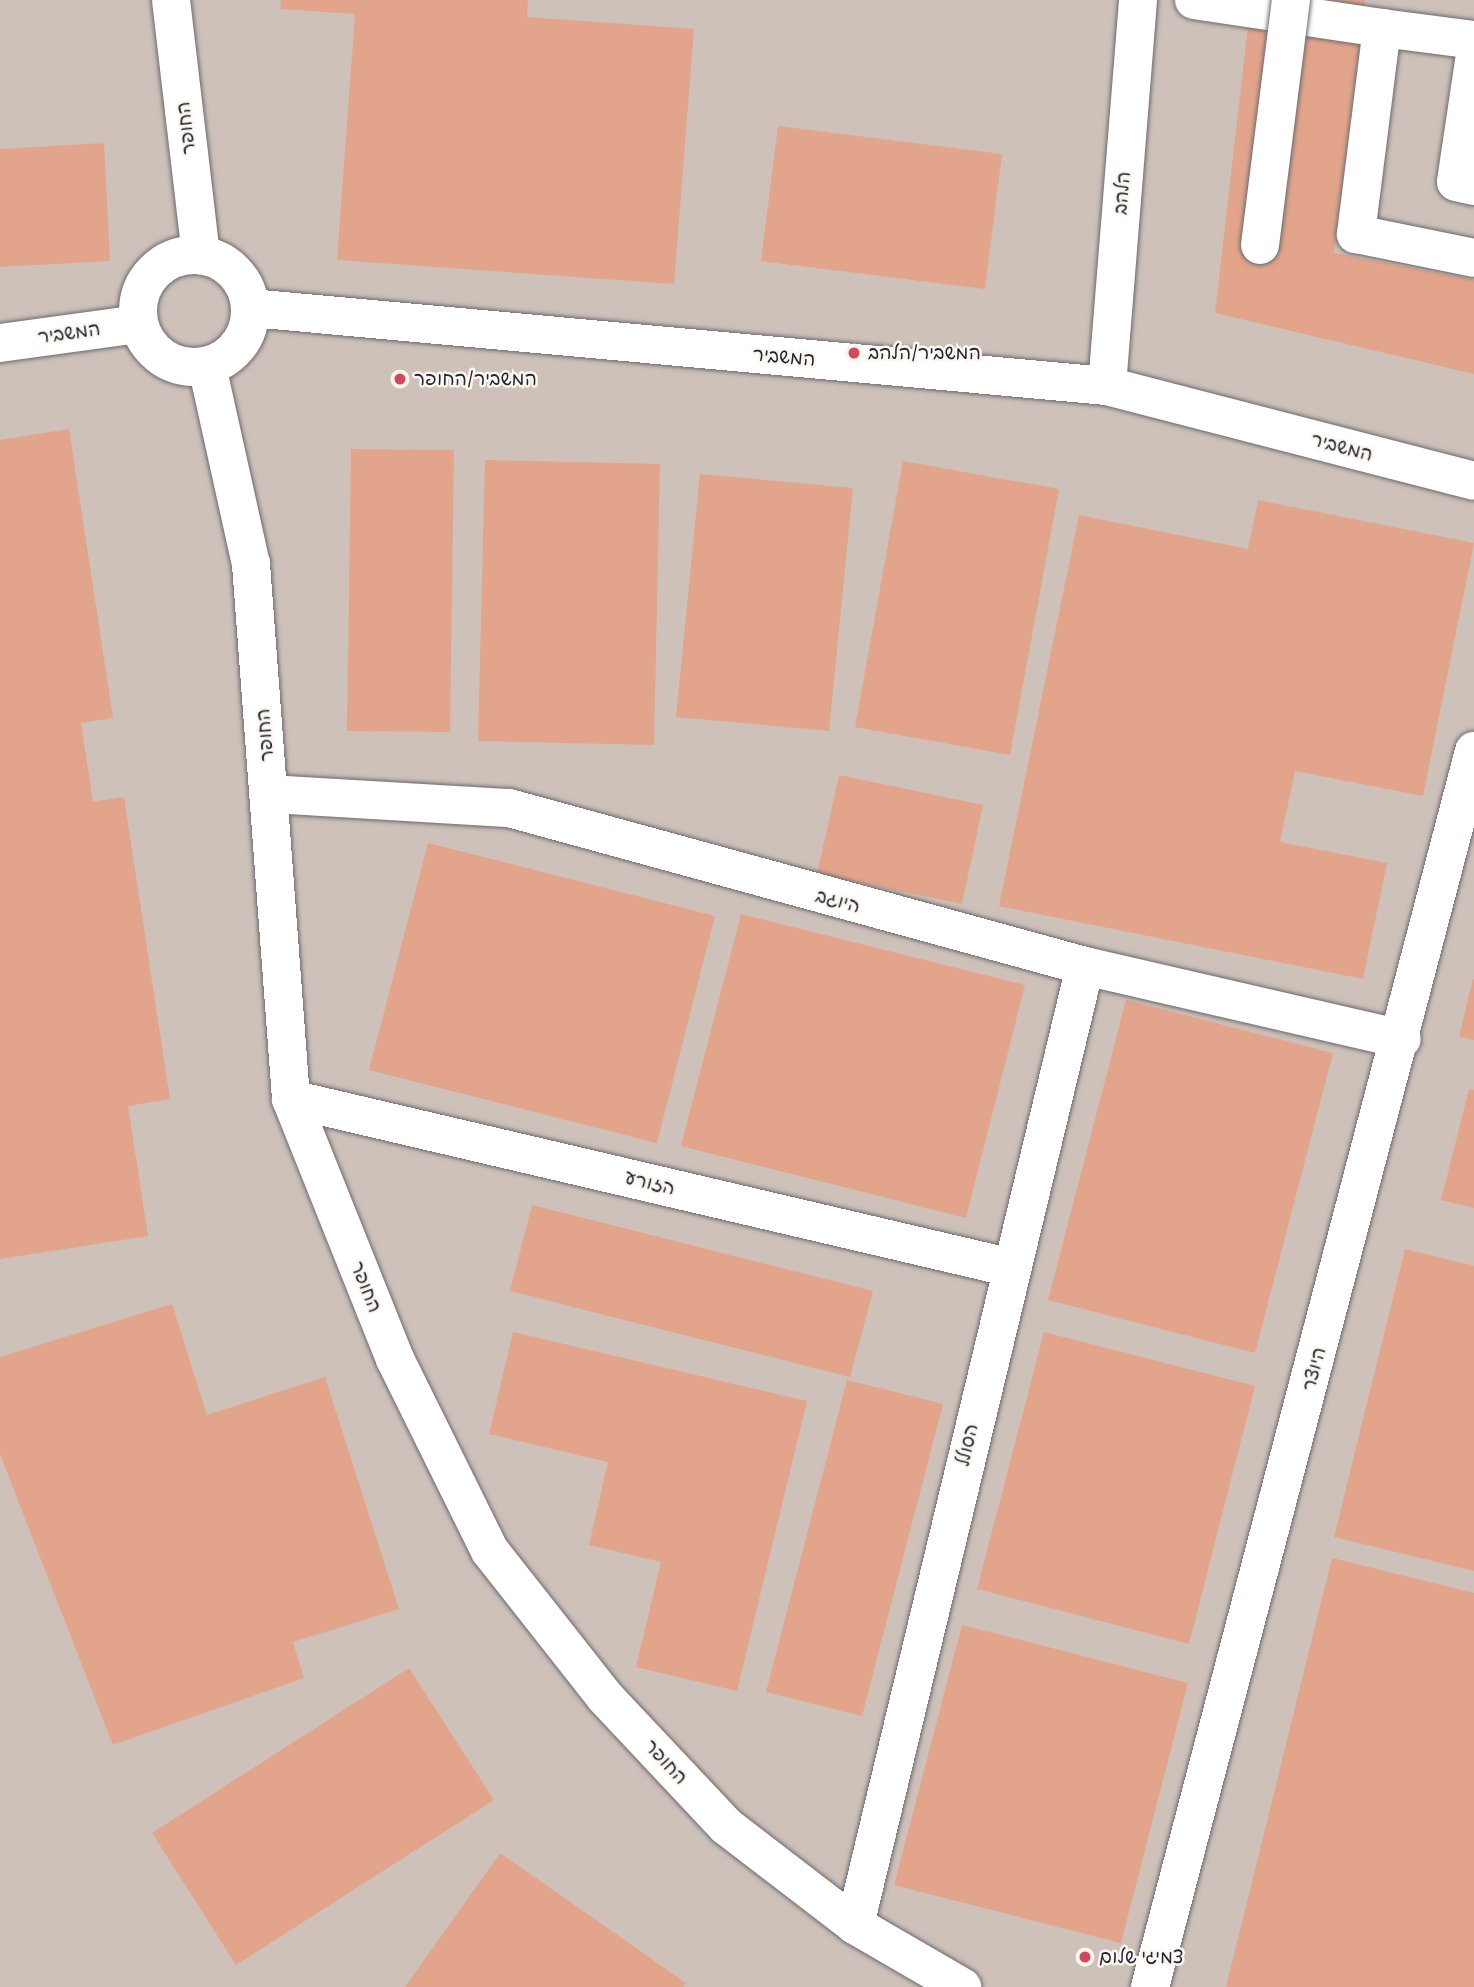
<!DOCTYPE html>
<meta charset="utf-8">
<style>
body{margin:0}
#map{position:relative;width:1474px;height:1987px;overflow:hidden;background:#f3ecd5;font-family:Delius,"Playpen Sans Hebrew",sans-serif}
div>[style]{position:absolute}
.industrial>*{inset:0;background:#cec1b9}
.building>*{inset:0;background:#e2a58b}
.roads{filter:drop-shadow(0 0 2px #6b6971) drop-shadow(0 0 2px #6b6971)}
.minor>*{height:38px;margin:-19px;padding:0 19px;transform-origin:19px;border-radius:19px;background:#fff}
.minor>.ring{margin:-19px;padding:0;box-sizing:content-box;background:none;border:38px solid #fff;border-radius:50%}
.bridges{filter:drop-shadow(0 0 2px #6b6971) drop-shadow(0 0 2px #6b6971)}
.minor-bridge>*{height:38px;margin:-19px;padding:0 19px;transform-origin:19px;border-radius:19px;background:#fff}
.dots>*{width:19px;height:19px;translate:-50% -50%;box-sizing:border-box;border:4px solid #fbf7ec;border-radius:50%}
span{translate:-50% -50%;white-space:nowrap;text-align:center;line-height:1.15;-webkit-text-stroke:5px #fbf7ec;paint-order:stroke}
.street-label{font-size:19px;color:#22223b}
.poi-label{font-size:19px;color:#22223b}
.left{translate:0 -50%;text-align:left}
</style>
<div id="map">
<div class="industrial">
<div style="clip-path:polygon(0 0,1474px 0,1474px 1987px,0 1987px)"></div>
</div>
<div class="building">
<div style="clip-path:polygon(281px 0,528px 0,527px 17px,694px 29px,674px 284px,337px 260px,355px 14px,280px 9px)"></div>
<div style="clip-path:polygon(1251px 0,1365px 0,1334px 253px,1474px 280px,1474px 374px,1215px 313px)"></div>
<div style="clip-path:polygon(778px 126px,1002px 154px,985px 289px,761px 261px)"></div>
<div style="clip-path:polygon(104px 143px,110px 261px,0 267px,0 149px)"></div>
<div style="clip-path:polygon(69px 429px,113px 718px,81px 723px,93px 802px,124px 797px,170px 1099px,128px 1106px,148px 1236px,0 1259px,0 440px)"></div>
<div style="clip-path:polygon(351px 449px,454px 450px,450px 732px,347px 731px)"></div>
<div style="clip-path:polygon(485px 460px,660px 464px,654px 745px,478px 741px)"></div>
<div style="clip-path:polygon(903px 461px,1059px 489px,1010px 755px,855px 727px)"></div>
<div style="clip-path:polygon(700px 474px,853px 488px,829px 731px,676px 717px)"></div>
<div style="clip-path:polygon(1258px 500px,1474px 543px,1423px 796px,1295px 771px,1280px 842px,1387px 863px,1363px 979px,999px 906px,1079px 515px,1248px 549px)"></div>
<div style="clip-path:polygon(839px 775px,983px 805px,962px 904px,817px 874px)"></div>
<div style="clip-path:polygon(428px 843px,715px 916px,657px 1143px,369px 1070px)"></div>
<div style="clip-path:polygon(741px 914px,1025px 985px,966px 1218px,681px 1146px)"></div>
<div style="clip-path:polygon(1473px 979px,1474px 979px,1474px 1040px,1459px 1037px)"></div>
<div style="clip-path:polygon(1126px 1000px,1333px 1053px,1255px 1353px,1048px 1300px)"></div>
<div style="clip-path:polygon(1469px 1089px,1474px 1090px,1474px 1208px,1441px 1200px)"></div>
<div style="clip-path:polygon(532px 1205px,873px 1291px,850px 1377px,510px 1291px)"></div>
<div style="clip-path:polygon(1405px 1249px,1474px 1266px,1474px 1571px,1334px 1537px)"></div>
<div style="clip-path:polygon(172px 1304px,207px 1415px,325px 1377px,399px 1609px,293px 1642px,304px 1678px,113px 1745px,0 1454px,0 1357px)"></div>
<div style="clip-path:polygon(513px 1332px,807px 1401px,737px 1691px,636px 1667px,661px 1562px,589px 1545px,608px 1462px,489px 1434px)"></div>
<div style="clip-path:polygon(1044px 1332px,1255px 1386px,1189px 1644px,977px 1589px)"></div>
<div style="clip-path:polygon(847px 1380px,943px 1404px,862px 1716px,766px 1692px)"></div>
<div style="clip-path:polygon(1332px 1558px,1474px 1593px,1474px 1987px,1226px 1987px)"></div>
<div style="clip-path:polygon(962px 1625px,1188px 1683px,1121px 1943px,894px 1885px)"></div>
<div style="clip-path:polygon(409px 1668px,494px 1800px,236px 1965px,152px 1833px)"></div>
<div style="clip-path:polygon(500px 1853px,686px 1983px,683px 1987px,405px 1987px)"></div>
</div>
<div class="roads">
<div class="minor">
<div style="left:171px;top:0;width:257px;rotate:83.3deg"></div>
<div style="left:1194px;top:0;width:190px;rotate:8.5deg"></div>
<div style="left:1382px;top:28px;width:208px;rotate:97.2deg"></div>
<div style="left:1356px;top:234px;width:120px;rotate:11.5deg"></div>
<div style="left:1382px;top:28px;width:93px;rotate:7.4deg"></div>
<div style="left:1474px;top:61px;width:122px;rotate:98.5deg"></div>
<div style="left:1456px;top:182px;width:18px;rotate:13deg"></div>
<div class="ring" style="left:138px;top:255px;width:74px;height:74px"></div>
<div style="left:251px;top:308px;width:860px;rotate:5.21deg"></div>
<div style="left:1107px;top:386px;width:379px;rotate:14.5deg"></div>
<div style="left:0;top:343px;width:140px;rotate:-7.8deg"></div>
<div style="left:207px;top:366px;width:203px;rotate:77.5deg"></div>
<div style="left:251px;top:564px;width:536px;rotate:85.72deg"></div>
<div style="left:291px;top:1099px;width:280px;rotate:68.2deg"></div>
<div style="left:395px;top:1359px;width:214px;rotate:63.7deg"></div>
<div style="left:490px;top:1551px;width:186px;rotate:51.8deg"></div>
<div style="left:605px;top:1697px;width:177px;rotate:46.8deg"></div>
<div style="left:726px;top:1826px;width:163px;rotate:37.5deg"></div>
<div style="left:855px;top:1925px;width:124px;rotate:30.1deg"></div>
<div style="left:1107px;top:386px;width:387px;rotate:-85.4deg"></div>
<div style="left:270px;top:794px;width:239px;rotate:3.4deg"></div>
<div style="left:509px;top:808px;width:597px;rotate:15.34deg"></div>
<div style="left:1085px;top:966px;width:325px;rotate:13deg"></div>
<div style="left:291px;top:1099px;width:736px;rotate:13.19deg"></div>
<div style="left:855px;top:1925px;width:986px;rotate:-76.51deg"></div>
<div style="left:1150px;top:1987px;width:1278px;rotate:-75.31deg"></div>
</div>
</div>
<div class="bridges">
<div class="minor-bridge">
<div style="left:1260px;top:245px;width:247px;rotate:-82.8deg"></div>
</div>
</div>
<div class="dots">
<div style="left:854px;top:353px;background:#d1495b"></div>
<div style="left:400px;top:379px;background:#d1495b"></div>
<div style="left:1085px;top:1957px;background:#d1495b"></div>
</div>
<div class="street-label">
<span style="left:186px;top:128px;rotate:-97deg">החופר</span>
<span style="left:1122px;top:193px;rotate:-85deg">הלהב</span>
<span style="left:69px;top:333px;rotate:-8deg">המשביר</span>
<span style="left:784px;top:357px;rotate:5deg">המשביר</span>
<span style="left:1342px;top:447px;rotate:15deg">המשביר</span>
<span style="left:265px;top:735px;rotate:-95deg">החופר</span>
<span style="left:838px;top:901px;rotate:15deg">היוגב</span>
<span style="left:650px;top:1183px;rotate:13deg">הזורע</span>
<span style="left:366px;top:1287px;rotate:68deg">החופר</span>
<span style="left:1314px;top:1369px;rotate:-75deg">היוצר</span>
<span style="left:967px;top:1445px;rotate:-77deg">הסולל</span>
<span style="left:666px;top:1762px;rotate:47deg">החופר</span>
</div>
<div class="poi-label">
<span class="left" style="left:868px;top:353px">המשביר/הלהב</span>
<span class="left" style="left:414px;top:379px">המשביר/החופר</span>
<span class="left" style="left:1099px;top:1957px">צמיגי שלום</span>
</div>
</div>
